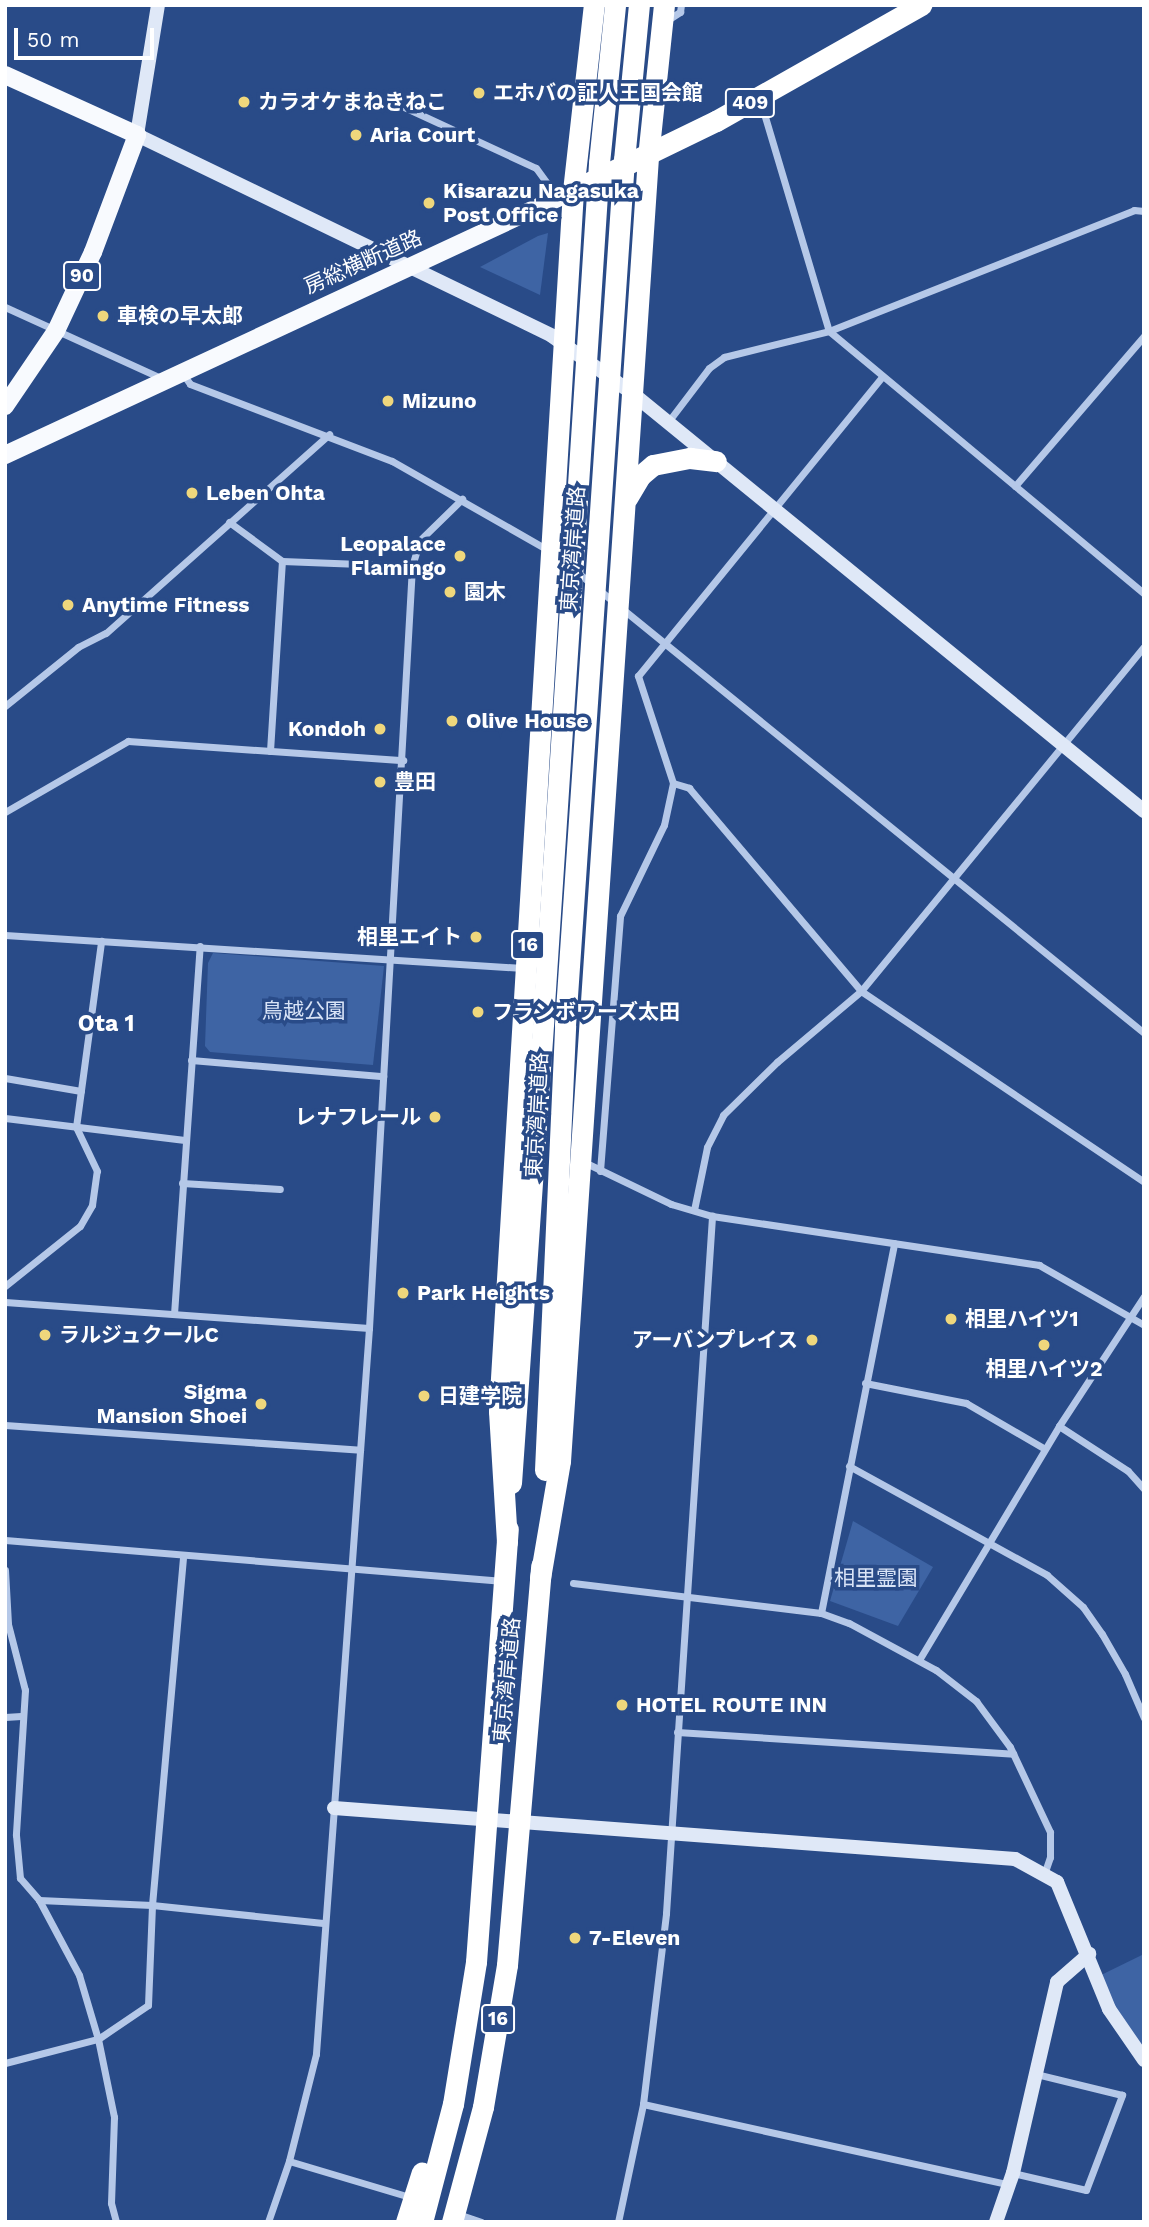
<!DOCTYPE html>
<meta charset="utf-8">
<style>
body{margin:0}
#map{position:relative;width:1149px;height:2227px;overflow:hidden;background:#294b88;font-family:"Work Sans","Noto Sans JP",sans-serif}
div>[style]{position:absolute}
.green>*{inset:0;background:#3e64a4}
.street>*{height:7px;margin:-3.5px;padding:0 3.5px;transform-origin:3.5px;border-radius:3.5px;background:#b5c8e8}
.secondary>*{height:14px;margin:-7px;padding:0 7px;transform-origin:7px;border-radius:7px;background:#dfe8f7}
.primary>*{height:18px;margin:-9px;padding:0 9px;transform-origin:9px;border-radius:9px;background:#f8fafe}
.highway>*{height:21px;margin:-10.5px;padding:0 10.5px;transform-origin:10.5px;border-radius:10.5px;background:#fff}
.highway-bridge>*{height:21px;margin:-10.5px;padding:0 10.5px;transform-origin:10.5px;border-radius:10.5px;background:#fff}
.dots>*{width:19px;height:19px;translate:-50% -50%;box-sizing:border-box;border:4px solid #294b88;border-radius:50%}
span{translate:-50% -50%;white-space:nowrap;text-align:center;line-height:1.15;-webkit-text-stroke:7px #294b88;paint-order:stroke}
.shield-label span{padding:2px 5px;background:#294b88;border:2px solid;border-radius:5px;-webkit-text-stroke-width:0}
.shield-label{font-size:19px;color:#fff;font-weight:700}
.poi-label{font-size:21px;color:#fff;font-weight:700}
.left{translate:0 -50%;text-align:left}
.right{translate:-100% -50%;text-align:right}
.street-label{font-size:21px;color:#fff}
.park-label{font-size:21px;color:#d9e4f7}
.neighbourhood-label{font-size:23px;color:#fff;font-weight:700}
.frame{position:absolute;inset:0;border:7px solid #fff;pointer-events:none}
.scale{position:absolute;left:14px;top:28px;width:140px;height:32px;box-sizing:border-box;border:4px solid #fff;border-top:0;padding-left:9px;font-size:21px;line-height:24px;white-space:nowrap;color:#fff;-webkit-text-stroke:5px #294b88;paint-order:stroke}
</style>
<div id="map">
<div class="green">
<div style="clip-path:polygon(548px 233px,540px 295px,480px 267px,538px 236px)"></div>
<div style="clip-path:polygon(213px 953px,384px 966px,373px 1065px,210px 1052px,205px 1046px,208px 963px)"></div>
<div style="clip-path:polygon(853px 1521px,933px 1567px,898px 1626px,830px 1601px)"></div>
<div style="clip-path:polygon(1144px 1954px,1144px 2060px,1097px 1977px)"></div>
</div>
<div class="street">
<div style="left:666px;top:21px;width:17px;rotate:-33deg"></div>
<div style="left:680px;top:12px;width:7px;rotate:-82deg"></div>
<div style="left:760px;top:100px;width:241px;rotate:73.4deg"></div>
<div style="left:829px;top:331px;width:410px;rotate:39.8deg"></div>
<div style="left:404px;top:107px;width:145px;rotate:24.8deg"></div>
<div style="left:536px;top:168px;width:36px;rotate:54deg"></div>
<div style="left:5px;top:307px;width:174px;rotate:24.5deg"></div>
<div style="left:183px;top:374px;width:12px;rotate:55deg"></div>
<div style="left:190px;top:384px;width:216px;rotate:20.9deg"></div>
<div style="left:392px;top:461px;width:180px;rotate:29.7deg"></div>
<div style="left:668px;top:422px;width:68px;rotate:-52.8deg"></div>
<div style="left:709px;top:368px;width:19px;rotate:-36deg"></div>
<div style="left:724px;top:357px;width:108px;rotate:-13.9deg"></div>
<div style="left:829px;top:331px;width:328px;rotate:-21.6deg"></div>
<div style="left:1134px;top:210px;width:10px;rotate:6deg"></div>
<div style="left:1015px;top:486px;width:198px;rotate:-49.3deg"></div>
<div style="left:229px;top:522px;width:66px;rotate:36.3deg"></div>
<div style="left:282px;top:561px;width:130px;rotate:2.2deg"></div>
<div style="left:577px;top:572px;width:731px;rotate:39.11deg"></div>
<div style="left:5px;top:706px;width:94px;rotate:-38.9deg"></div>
<div style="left:78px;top:647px;width:31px;rotate:-27deg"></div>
<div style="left:106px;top:633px;width:299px;rotate:-41.7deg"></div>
<div style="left:270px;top:751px;width:190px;rotate:-86.4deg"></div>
<div style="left:673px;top:783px;width:17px;rotate:17deg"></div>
<div style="left:689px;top:788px;width:266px;rotate:49.7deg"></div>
<div style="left:861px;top:991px;width:341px;rotate:34deg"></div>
<div style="left:5px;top:812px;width:142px;rotate:-30deg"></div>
<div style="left:128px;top:741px;width:276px;rotate:4deg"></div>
<div style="left:5px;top:935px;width:519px;rotate:3.65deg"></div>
<div style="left:191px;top:1060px;width:193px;rotate:4.8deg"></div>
<div style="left:5px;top:1078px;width:77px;rotate:9.7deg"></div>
<div style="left:5px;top:1118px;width:181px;rotate:7deg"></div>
<div style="left:584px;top:1162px;width:97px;rotate:25.8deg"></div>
<div style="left:671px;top:1204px;width:43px;rotate:16.3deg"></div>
<div style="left:712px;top:1216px;width:331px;rotate:8.5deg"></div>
<div style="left:1039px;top:1265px;width:121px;rotate:29.7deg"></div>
<div style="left:600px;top:1171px;width:256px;rotate:-85.5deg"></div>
<div style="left:620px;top:916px;width:101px;rotate:-64.2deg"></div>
<div style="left:664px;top:825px;width:43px;rotate:-77.9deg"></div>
<div style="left:673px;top:783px;width:113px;rotate:-108.1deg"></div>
<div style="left:638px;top:676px;width:387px;rotate:-50.8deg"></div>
<div style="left:182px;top:1183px;width:98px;rotate:3.5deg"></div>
<div style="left:694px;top:1210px;width:64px;rotate:-78.3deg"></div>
<div style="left:707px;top:1147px;width:36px;rotate:-63deg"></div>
<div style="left:723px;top:1115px;width:76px;rotate:-44.5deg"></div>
<div style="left:777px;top:1062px;width:110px;rotate:-40.2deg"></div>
<div style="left:861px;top:991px;width:445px;rotate:-50.6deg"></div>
<div style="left:5px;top:1286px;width:96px;rotate:-38.7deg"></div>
<div style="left:80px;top:1226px;width:24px;rotate:-60deg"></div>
<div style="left:92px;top:1205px;width:34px;rotate:-82deg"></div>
<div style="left:97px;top:1171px;width:49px;rotate:-115.5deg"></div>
<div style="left:76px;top:1127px;width:188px;rotate:-82.3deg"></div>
<div style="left:5px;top:1302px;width:365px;rotate:4.1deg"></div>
<div style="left:369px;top:1328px;width:728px;rotate:94.18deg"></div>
<div style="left:316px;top:2054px;width:110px;rotate:104.2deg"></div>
<div style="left:289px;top:2161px;width:65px;rotate:109deg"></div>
<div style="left:174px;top:1314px;width:369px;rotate:-86deg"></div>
<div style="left:369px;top:1328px;width:763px;rotate:-86.77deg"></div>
<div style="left:412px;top:566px;width:27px;rotate:-73deg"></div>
<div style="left:420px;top:540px;width:59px;rotate:-44.3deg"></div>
<div style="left:865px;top:1383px;width:103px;rotate:11.2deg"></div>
<div style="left:966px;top:1403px;width:91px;rotate:30.2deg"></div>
<div style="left:5px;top:1425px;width:356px;rotate:4deg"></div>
<div style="left:1059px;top:1426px;width:82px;rotate:33.1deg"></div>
<div style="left:1128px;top:1471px;width:24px;rotate:48deg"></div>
<div style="left:849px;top:1466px;width:226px;rotate:28.8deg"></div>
<div style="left:1047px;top:1575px;width:48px;rotate:41.6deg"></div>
<div style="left:1083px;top:1607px;width:33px;rotate:55deg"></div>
<div style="left:1102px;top:1634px;width:46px;rotate:60.1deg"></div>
<div style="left:1125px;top:1674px;width:48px;rotate:66.6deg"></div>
<div style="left:5px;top:1540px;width:500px;rotate:4.7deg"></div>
<div style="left:5px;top:1570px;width:54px;rotate:86.8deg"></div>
<div style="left:8px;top:1624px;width:68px;rotate:75.6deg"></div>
<div style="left:25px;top:1690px;width:145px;rotate:93.6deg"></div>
<div style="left:16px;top:1835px;width:43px;rotate:84.7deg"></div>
<div style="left:20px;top:1878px;width:29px;rotate:49deg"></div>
<div style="left:39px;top:1900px;width:85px;rotate:61.9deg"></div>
<div style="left:79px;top:1975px;width:67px;rotate:73.5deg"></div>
<div style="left:98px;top:2039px;width:80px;rotate:78.4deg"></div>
<div style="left:114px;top:2117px;width:86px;rotate:92deg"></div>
<div style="left:111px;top:2203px;width:20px;rotate:75deg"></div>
<div style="left:573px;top:1583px;width:250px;rotate:6.9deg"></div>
<div style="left:821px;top:1613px;width:30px;rotate:20deg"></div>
<div style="left:849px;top:1623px;width:99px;rotate:28.4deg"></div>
<div style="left:936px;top:1670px;width:51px;rotate:37.8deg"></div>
<div style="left:976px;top:1701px;width:57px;rotate:53.5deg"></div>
<div style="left:1010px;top:1747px;width:94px;rotate:64.8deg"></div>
<div style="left:1050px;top:1832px;width:25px;rotate:90deg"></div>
<div style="left:1050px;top:1857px;width:18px;rotate:109deg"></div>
<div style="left:821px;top:1613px;width:377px;rotate:-78.8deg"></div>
<div style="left:919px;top:1660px;width:273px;rotate:-59.1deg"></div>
<div style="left:1059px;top:1426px;width:155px;rotate:-56.8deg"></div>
<div style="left:5px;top:1717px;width:16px;rotate:-4deg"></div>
<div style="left:677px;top:1732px;width:337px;rotate:3.7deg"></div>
<div style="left:39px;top:1900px;width:113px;rotate:2.5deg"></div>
<div style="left:152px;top:1905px;width:172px;rotate:6deg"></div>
<div style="left:5px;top:2063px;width:96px;rotate:-14.5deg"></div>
<div style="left:98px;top:2039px;width:60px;rotate:-34.2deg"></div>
<div style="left:148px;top:2005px;width:100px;rotate:-87.7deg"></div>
<div style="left:152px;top:1905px;width:351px;rotate:-84.9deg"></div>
<div style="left:643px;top:2104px;width:374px;rotate:12.4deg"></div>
<div style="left:289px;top:2161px;width:126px;rotate:16.6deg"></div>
<div style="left:1013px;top:2173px;width:75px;rotate:13.1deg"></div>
<div style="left:1086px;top:2190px;width:102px;rotate:-69.2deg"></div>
<div style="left:1122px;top:2095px;width:89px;rotate:-166.3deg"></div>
<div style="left:455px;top:2213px;width:28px;rotate:19deg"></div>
<div style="left:618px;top:2222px;width:121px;rotate:-78deg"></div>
<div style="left:643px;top:2104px;width:192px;rotate:-83.1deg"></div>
<div style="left:666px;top:1913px;width:699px;rotate:-86.22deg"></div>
</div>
<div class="secondary">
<div style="left:158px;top:5px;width:132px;rotate:99.2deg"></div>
<div style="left:137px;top:135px;width:461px;rotate:25.8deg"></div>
<div style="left:552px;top:336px;width:98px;rotate:35.5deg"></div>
<div style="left:632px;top:393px;width:661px;rotate:39.23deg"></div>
<div style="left:334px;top:1808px;width:683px;rotate:4.28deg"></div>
<div style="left:1015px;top:1859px;width:48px;rotate:28.7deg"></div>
<div style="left:1057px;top:1882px;width:137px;rotate:67.7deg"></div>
<div style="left:1109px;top:2009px;width:62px;rotate:55.5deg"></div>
<div style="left:996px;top:2222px;width:52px;rotate:-70.9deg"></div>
<div style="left:1013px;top:2173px;width:196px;rotate:-77deg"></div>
<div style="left:1057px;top:1982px;width:43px;rotate:-41.2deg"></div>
</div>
<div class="primary">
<div style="left:5px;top:75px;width:145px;rotate:24.4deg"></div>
<div style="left:137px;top:135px;width:125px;rotate:110.6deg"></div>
<div style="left:93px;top:252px;width:87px;rotate:115.1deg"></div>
<div style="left:56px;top:331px;width:91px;rotate:124.2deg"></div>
<div style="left:5px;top:455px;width:626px;rotate:-24.93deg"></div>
</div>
<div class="highway">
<div style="left:584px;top:185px;width:147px;rotate:-25.9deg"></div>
<div style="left:716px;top:121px;width:236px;rotate:-29.5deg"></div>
<div style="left:627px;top:498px;width:26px;rotate:-59deg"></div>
<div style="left:640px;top:476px;width:17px;rotate:-40deg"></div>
<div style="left:653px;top:465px;width:38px;rotate:-11deg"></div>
<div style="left:690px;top:458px;width:26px;rotate:7deg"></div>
<div style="left:545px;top:1470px;width:445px;rotate:-87.4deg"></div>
<div style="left:511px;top:1483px;width:464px;rotate:-86deg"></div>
<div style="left:507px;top:1542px;width:131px;rotate:-93.5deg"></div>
<div style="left:499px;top:1411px;width:1222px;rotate:-86.53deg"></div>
<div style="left:573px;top:191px;width:187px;rotate:-83.6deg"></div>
<div style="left:540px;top:1578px;width:119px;rotate:-80.3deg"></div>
<div style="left:560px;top:1461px;width:1307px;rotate:-86.14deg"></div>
<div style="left:648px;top:157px;width:153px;rotate:-84deg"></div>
<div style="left:406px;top:2222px;width:52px;rotate:-72.3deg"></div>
<div style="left:422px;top:2222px;width:122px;rotate:-75.3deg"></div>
<div style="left:453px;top:2104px;width:144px;rotate:-80.8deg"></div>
<div style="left:476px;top:1962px;width:434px;rotate:-85.8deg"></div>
<div style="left:452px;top:2222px;width:119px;rotate:-74.9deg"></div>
<div style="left:483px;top:2107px;width:144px;rotate:-80.4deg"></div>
<div style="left:507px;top:1965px;width:401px;rotate:-85.1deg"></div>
</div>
<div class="highway-bridge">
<div style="left:543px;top:1020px;width:859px;rotate:-86.26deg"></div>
<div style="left:599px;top:163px;width:159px;rotate:-84.2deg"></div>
<div style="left:565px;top:1025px;width:867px;rotate:-86.1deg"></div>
<div style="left:624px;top:160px;width:156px;rotate:-84.5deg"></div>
</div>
<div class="dots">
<div style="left:479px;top:93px;background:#efd77c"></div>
<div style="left:244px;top:102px;background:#efd77c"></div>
<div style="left:356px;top:135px;background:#efd77c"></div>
<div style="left:429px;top:203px;background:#efd77c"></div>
<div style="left:103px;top:316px;background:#efd77c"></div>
<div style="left:388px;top:401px;background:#efd77c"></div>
<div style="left:192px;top:493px;background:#efd77c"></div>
<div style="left:460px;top:556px;background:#efd77c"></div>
<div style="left:450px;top:592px;background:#efd77c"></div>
<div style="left:68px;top:605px;background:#efd77c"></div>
<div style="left:452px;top:721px;background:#efd77c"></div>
<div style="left:380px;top:729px;background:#efd77c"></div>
<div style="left:380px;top:782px;background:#efd77c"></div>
<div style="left:476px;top:937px;background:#efd77c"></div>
<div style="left:478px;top:1012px;background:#efd77c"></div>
<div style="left:435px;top:1117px;background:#efd77c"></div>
<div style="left:403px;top:1293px;background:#efd77c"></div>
<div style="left:951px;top:1319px;background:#efd77c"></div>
<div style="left:45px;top:1335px;background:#efd77c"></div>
<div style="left:812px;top:1340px;background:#efd77c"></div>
<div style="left:1044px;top:1345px;background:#efd77c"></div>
<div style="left:424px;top:1396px;background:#efd77c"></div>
<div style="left:261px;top:1404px;background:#efd77c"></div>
<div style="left:622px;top:1705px;background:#efd77c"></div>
<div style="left:575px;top:1938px;background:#efd77c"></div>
</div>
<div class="shield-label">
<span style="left:750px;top:103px">409</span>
<span style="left:82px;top:276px">90</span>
<span style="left:528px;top:945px">16</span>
<span style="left:498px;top:2019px">16</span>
</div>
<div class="poi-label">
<span class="left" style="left:493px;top:93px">エホバの証人王国会館</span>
<span class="left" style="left:258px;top:102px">カラオケまねきねこ</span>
<span class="left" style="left:370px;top:135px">Aria Court</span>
<span class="left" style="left:443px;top:203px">Kisarazu Nagasuka<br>Post Office</span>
<span class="left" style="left:117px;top:316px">車検の早太郎</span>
<span class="left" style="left:402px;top:401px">Mizuno</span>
<span class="left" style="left:206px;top:493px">Leben Ohta</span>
<span class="right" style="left:446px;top:556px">Leopalace<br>Flamingo</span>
<span class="left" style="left:464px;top:592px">園木</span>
<span class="left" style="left:82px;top:605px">Anytime Fitness</span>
<span class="left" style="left:466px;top:721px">Olive House</span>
<span class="right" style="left:366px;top:729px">Kondoh</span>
<span class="left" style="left:394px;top:782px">豊田</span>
<span class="right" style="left:462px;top:937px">相里エイト</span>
<span class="left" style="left:492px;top:1012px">フランボワーズ太田</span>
<span class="right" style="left:421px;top:1117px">レナフレール</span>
<span class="left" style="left:417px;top:1293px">Park Heights</span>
<span class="left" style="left:965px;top:1319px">相里ハイツ1</span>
<span class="left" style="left:59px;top:1335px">ラルジュクールC</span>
<span class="right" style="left:798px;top:1340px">アーバンプレイス</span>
<span style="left:1044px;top:1369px">相里ハイツ2</span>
<span class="right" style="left:247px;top:1404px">Sigma<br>Mansion Shoei</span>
<span class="left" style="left:438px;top:1396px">日建学院</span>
<span class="left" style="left:636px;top:1705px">HOTEL ROUTE INN</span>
<span class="left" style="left:589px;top:1938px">7-Eleven</span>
</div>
<div class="street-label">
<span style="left:363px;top:262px;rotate:-24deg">房総横断道路</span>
<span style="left:573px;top:549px;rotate:-86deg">東京湾岸道路</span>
<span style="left:537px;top:1115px;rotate:-87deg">東京湾岸道路</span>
<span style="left:507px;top:1680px;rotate:-85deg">東京湾岸道路</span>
</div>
<div class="park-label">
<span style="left:304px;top:1011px">鳥越公園</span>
<span style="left:876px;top:1578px">相里霊園</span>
</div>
<div class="neighbourhood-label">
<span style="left:106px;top:1024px">Ota 1</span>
</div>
<div class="frame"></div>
<div class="scale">50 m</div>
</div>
